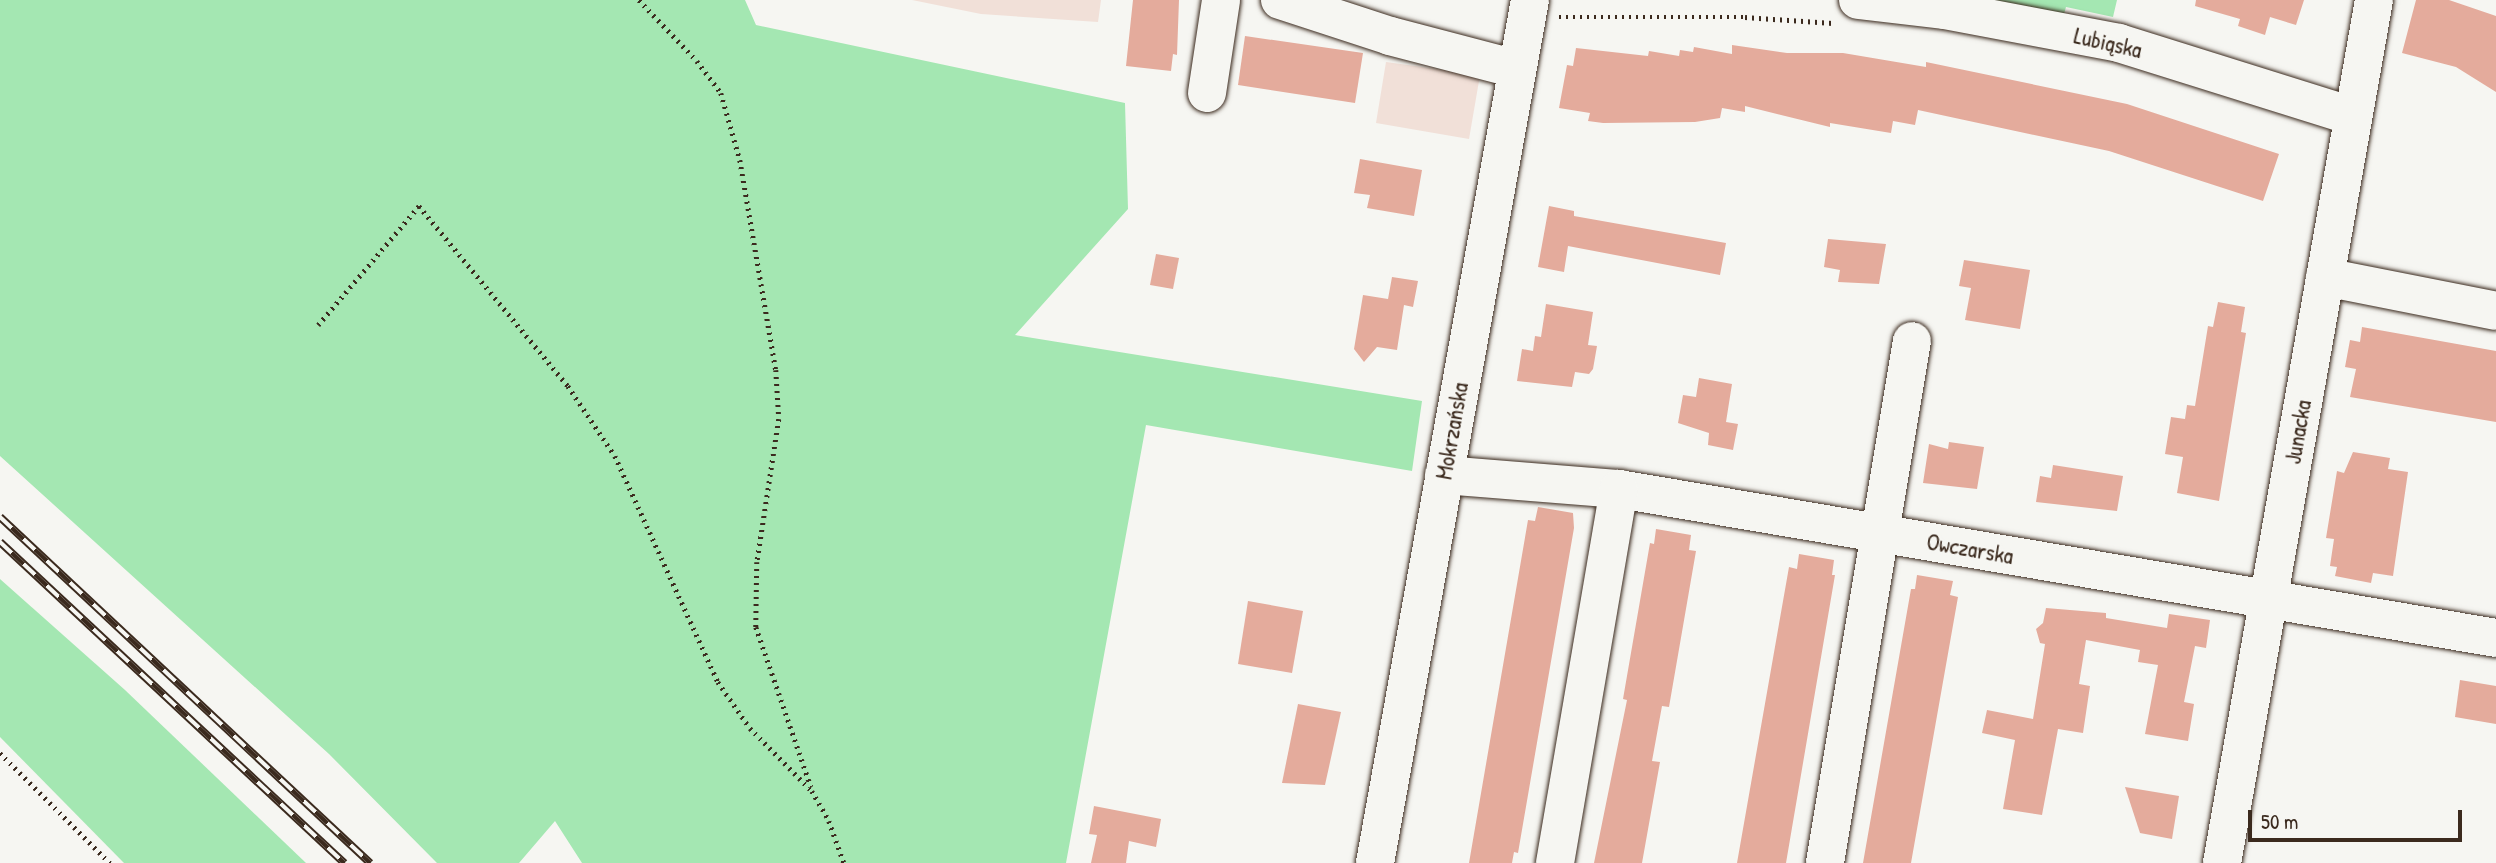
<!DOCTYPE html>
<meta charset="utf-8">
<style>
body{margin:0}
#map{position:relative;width:2496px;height:863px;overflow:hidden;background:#f6f6f2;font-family:"Patrick Hand",sans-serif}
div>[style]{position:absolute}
.built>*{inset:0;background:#f1e0d8}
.green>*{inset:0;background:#a4e7b2}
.building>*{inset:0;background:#e4ab9c}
.path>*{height:4.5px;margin-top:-2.25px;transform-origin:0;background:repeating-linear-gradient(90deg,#3b2a1e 0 2px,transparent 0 7px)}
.roads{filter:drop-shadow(0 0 2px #3b2a1e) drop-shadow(0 0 2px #3b2a1e)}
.minor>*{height:38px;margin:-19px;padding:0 19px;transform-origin:19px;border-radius:19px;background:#f6f6f2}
.rail>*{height:8px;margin-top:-4px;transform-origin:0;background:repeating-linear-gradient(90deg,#f6f6f2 0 16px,#3b2a1e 0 32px);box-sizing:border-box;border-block:2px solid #3b2a1e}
span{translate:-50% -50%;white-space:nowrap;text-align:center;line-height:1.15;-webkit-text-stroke:5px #f6f6f2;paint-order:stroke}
.street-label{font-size:23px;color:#3b2a1e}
.scale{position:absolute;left:2248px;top:810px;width:214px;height:32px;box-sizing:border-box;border:4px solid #3b2a1e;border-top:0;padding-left:9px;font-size:21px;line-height:24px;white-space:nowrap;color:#3b2a1e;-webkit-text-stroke:5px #f6f6f2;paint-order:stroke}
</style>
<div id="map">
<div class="built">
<div style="clip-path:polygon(912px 0,1101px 0,1098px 22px,981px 14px)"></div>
<div style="clip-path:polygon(1386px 62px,1480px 75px,1469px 139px,1376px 123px)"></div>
</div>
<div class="green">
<div style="clip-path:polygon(0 0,745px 0,756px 25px,1125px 103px,1128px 209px,1015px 335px,1422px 401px,1412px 471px,1146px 425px,1066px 863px,582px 863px,555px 821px,519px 863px,437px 863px,329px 754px,0 456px)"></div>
<div style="clip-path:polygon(1959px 0,2117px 0,2113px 17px,2066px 7px,2064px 14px)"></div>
<div style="clip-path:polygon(0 579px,125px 690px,306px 863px,124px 863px,0 737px)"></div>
</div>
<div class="building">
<div style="clip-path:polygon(1133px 0,1179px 0,1177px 55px,1173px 54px,1171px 71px,1126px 66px)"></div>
<div style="clip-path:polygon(2196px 0,2304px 0,2296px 25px,2270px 17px,2265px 35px,2238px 26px,2240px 19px,2195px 6px)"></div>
<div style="clip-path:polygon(2416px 0,2449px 0,2496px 16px,2496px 92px,2456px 67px,2402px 53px)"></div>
<div style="clip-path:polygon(1245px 36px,1363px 53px,1355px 103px,1238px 85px)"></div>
<div style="clip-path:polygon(1732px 45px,1787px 53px,1843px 53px,1926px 67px,1926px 62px,2127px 104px,2279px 154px,2263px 201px,2109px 151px,1918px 110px,1915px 125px,1893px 121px,1891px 133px,1830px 123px,1830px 127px,1745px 106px,1745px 112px,1722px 108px,1720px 118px,1695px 122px,1603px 123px,1588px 121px,1590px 113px,1559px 108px,1567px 65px,1573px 66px,1576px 48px,1648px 56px,1649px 51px,1679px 56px,1680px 50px,1693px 52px,1694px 47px,1732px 54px)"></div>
<div style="clip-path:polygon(1360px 159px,1422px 170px,1414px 216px,1367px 208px,1370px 195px,1354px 193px)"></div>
<div style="clip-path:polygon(1549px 206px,1574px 211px,1574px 216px,1726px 243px,1720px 275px,1568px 246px,1564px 272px,1538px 267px)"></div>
<div style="clip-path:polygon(1828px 239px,1886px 244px,1879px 284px,1838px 282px,1840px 270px,1824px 267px)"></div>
<div style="clip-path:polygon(1156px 254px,1179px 258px,1173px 289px,1150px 285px)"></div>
<div style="clip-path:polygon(1964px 260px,2030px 270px,2020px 329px,1965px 320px,1971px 288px,1959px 286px)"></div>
<div style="clip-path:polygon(1392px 277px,1418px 281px,1413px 307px,1404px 305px,1397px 350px,1377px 347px,1364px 362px,1354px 349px,1363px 295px,1388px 299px)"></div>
<div style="clip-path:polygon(2218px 302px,2245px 307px,2241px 332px,2246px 333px,2219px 501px,2177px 493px,2183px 457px,2165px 454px,2171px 417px,2185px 419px,2187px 405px,2195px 406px,2208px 326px,2213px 327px)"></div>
<div style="clip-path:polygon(1546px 304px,1593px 312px,1588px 345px,1597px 346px,1593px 369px,1589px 374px,1575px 372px,1572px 387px,1517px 381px,1522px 349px,1533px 351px,1535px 336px,1541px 337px)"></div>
<div style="clip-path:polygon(2362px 327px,2496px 351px,2496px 422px,2350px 397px,2356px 369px,2345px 367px,2350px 340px,2360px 342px)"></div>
<div style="clip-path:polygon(1699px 378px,1732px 384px,1726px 422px,1738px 424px,1733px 450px,1708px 445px,1709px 433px,1678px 423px,1683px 395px,1696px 397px)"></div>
<div style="clip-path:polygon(1949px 442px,1984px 447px,1977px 489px,1923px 483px,1929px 444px,1948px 449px)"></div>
<div style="clip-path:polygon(2353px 452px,2390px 458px,2388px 469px,2408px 472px,2393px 576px,2373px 573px,2371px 583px,2335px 576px,2337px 567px,2330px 566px,2334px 539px,2326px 538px,2337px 471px,2344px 473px)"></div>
<div style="clip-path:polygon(2053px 465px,2123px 476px,2117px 511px,2036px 502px,2040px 476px,2051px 478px)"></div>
<div style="clip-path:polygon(1538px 507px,1573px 513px,1574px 528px,1518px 853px,1514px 852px,1512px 863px,1469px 863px,1528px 520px,1535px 521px)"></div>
<div style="clip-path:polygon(1656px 529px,1691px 535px,1689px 550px,1696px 551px,1669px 707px,1662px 706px,1652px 761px,1660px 762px,1642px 863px,1594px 863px,1627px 700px,1623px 699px,1650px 543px,1654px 544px)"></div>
<div style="clip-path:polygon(1799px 554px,1834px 560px,1832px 575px,1835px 575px,1786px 863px,1737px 863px,1789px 567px,1797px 569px)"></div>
<div style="clip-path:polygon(1917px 575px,1953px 581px,1950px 595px,1958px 597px,1911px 863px,1863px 863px,1911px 589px,1915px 589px)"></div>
<div style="clip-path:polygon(1248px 601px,1303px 611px,1292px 673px,1238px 664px)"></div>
<div style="clip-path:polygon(2046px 608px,2106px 613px,2106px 618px,2167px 628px,2169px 614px,2210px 620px,2206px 648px,2195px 646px,2184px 702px,2194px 704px,2188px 741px,2145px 734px,2158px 665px,2138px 662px,2140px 650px,2086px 640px,2079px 684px,2090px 686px,2083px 733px,2058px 729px,2042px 815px,2003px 809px,2015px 740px,1982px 733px,1987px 710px,2033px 719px,2045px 644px,2040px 643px,2036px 629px,2043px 623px)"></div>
<div style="clip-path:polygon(2460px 680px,2496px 686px,2496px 724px,2455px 717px)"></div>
<div style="clip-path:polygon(1298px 704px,1341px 712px,1325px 785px,1282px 783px)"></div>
<div style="clip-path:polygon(2125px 787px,2179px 796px,2172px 839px,2140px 833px)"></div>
<div style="clip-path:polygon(1094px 806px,1161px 819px,1156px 847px,1129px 841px,1126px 863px,1091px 863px,1097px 835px,1089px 834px)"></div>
</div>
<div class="path">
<div style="left:639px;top:0;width:84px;rotate:46.4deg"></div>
<div style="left:697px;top:61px;width:40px;rotate:53deg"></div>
<div style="left:721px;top:93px;width:70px;rotate:74.2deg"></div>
<div style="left:740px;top:160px;width:213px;rotate:80.3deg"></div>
<div style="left:776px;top:370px;width:49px;rotate:86.5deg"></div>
<div style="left:779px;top:419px;width:145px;rotate:98.7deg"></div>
<div style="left:757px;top:562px;width:65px;rotate:90.9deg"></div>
<div style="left:756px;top:627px;width:169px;rotate:71deg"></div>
<div style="left:1559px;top:17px;width:186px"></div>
<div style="left:1745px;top:17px;width:88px;rotate:3.9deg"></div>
<div style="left:318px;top:325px;width:156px;rotate:-49.7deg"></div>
<div style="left:419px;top:206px;width:234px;rotate:50.4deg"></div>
<div style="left:568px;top:386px;width:84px;rotate:56.1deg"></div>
<div style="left:615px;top:456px;width:248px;rotate:65.5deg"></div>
<div style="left:718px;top:682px;width:56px;rotate:55.2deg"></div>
<div style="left:750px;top:728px;width:88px;rotate:45.5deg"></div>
<div style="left:812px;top:791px;width:34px;rotate:60deg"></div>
<div style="left:829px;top:821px;width:45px;rotate:70.3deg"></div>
<div style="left:0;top:753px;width:156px;rotate:45deg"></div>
</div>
<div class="roads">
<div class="minor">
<div style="left:1280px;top:0;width:116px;rotate:18.1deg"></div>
<div style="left:1390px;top:36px;width:131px;rotate:14.6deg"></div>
<div style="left:1858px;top:0;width:88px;rotate:6.6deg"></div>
<div style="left:1945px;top:10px;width:177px;rotate:10.7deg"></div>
<div style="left:2119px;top:43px;width:244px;rotate:17.4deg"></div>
<div style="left:1207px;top:93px;width:94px;rotate:-81.4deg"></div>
<div style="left:2325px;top:277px;width:174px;rotate:11.2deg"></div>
<div style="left:1444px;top:475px;width:176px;rotate:4.6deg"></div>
<div style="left:1619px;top:489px;width:890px;rotate:9.64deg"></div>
<div style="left:1375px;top:863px;width:877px;rotate:-79.82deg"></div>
<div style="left:1555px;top:863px;width:379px;rotate:-80.3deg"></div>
<div style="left:1825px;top:863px;width:529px;rotate:-80.54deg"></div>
<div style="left:2222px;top:863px;width:876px;rotate:-80.01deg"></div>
</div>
</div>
<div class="rail">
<div style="left:0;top:517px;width:507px;rotate:43.08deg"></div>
<div style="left:0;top:542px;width:471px;rotate:43deg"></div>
</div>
<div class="street-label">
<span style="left:2108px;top:43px;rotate:13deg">Lubiąska</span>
<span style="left:1452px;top:431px;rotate:-80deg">Mokrzańska</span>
<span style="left:2298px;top:432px;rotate:-80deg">Junacka</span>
<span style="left:1970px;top:549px;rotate:10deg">Owczarska</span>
</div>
<div class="scale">50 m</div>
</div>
